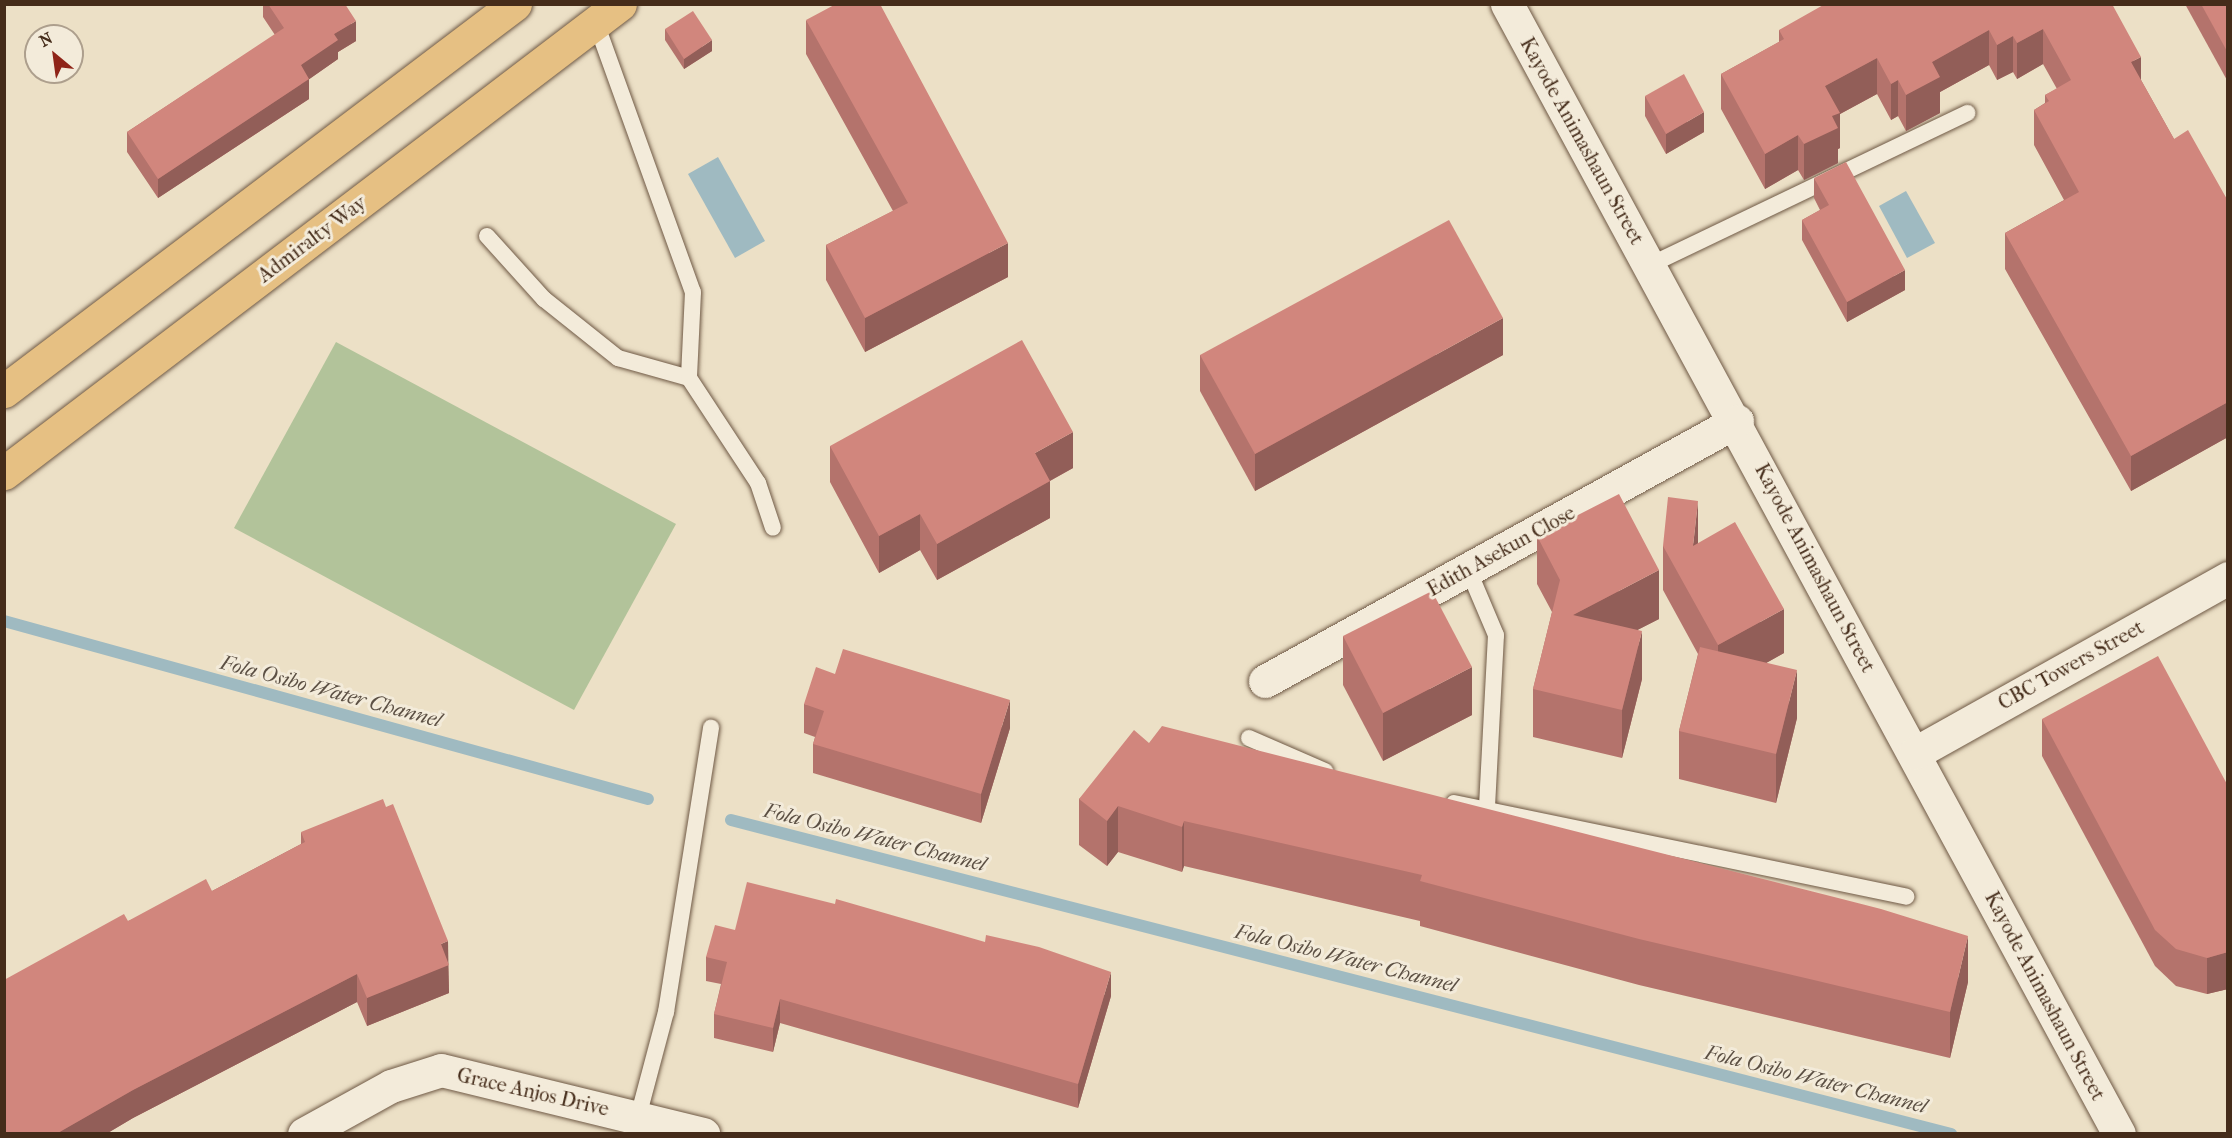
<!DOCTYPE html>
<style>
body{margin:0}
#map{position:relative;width:2232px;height:1138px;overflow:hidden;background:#ece0c6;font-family:"IM FELL French Canon",serif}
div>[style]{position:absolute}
.green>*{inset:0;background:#b2c39a}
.water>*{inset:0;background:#9fbac1}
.stream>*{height:12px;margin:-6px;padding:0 6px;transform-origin:6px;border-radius:6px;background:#9fbac1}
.roads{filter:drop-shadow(0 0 2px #6f5945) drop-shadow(0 0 2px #6f5945)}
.service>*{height:16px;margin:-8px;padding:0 8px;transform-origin:8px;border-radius:8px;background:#f3ebda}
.minor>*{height:33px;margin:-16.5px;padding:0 16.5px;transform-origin:16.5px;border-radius:16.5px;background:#f3ebda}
.primary>*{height:33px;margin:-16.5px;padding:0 16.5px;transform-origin:16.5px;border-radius:16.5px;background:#e6c083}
.wall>*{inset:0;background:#b4736c}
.shaded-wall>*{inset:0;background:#925e58}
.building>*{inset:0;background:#d1867d}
span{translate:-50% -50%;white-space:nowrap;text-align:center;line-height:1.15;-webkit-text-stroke:6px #f3ebda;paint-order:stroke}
.street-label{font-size:20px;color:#452c1a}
.water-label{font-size:21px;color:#5c5044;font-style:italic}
.frame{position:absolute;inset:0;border:6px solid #452c1a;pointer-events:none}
.north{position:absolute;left:24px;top:24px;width:60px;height:60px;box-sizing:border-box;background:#f3ebda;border:2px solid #ad9f8d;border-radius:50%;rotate:331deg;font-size:16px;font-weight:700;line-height:24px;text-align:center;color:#452c1a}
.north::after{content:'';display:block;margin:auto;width:21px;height:27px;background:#8f2418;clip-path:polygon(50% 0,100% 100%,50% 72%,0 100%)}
</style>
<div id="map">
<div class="green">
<div style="clip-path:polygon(336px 342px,676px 524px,574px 710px,234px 528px)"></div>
</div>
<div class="water">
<div style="clip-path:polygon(718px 157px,765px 241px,735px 258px,688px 174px)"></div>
<div style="clip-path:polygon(1906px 191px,1935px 243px,1907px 258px,1879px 206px)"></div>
</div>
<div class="stream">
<div style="left:4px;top:621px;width:668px;rotate:15.45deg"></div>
<div style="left:731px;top:820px;width:1260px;rotate:14.43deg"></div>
</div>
<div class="roads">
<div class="service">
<div style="left:596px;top:23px;width:286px;rotate:70.2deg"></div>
<div style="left:693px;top:292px;width:86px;rotate:92.7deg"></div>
<div style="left:487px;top:236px;width:85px;rotate:47.9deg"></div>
<div style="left:544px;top:299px;width:95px;rotate:38.6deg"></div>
<div style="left:618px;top:358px;width:74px;rotate:15.7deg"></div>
<div style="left:689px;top:378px;width:126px;rotate:56.7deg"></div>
<div style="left:758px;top:483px;width:47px;rotate:71.6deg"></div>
<div style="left:1650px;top:265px;width:352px;rotate:-25.6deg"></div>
<div style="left:1468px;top:569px;width:72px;rotate:67deg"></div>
<div style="left:1496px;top:635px;width:173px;rotate:93deg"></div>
<div style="left:1249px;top:738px;width:83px;rotate:23.5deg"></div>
<div style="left:1454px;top:803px;width:462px;rotate:11.7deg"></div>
<div style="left:638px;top:1117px;width:109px;rotate:-75.1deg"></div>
<div style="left:666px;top:1012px;width:288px;rotate:-81deg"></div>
</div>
<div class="minor">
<div style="left:1507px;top:4px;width:1285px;rotate:61.56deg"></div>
<div style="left:1265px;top:681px;width:539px;rotate:-28.85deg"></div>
<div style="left:1915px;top:753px;width:359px;rotate:-29.2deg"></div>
<div style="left:304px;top:1134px;width:99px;rotate:-28.9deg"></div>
<div style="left:391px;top:1086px;width:52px;rotate:-17.7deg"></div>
<div style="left:441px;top:1070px;width:270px;rotate:13.7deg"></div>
</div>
<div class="primary">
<div style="left:4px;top:391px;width:641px;rotate:-37.14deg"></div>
<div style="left:4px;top:473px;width:774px;rotate:-37.28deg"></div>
</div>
</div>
<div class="wall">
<div style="clip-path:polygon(263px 4px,345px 4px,356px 41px,338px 52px,338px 59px,309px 79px,309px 99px,158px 198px,127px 152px,127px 132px,275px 35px,263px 17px)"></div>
<div style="clip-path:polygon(2112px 4px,2141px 80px,2174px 139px,2228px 201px,2228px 437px,2131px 491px,2005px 269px,2005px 233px,2064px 200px,2034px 145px,2034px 110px,2045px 103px,2045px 95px,2057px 89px,2043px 64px,2017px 79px,2013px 72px,1997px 80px,1989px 65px,1940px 92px,1940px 113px,1906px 131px,1898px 116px,1891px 120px,1877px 94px,1840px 114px,1840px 148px,1838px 149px,1838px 163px,1804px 180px,1798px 170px,1765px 189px,1721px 109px,1721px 74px,1779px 42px,1779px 30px)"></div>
<div style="clip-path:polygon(2185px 4px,2228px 4px,2228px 82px)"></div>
<div style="clip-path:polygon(806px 20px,1008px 277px,865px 352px,826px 280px,826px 245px,893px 211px,806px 54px)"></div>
<div style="clip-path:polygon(665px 29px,712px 51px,684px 69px,665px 40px)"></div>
<div style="clip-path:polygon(1645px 96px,1704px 132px,1666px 154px,1645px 116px)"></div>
<div style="clip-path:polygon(1814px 178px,1905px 290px,1847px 322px,1802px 240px,1802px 220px,1820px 210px,1814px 198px)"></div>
<div style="clip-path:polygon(1200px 355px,1503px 355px,1255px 491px,1200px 391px)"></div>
<div style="clip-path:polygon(830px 446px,1073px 468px,1050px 481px,1050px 518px,937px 580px,920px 550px,879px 573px,830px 482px)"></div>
<div style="clip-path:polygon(1537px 536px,1659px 619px,1637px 630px,1642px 679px,1622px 758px,1533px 737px,1533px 689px,1552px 612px,1537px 584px)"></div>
<div style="clip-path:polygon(1698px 543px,1784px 653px,1766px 663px,1797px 718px,1776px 803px,1679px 779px,1679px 731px,1698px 654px,1663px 590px,1663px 546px)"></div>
<div style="clip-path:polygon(2226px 623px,2228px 623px,2228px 662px,2226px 660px)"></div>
<div style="clip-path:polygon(1343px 636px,1472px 715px,1383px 761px,1343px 685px)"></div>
<div style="clip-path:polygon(804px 704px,1010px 728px,981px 823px,813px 773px,813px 744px,815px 737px,804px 733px)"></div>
<div style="clip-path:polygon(2042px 719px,2228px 786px,2228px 989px,2207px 994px,2176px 986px,2155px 966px,2042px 756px)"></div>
<div style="clip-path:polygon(1149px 743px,1968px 982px,1950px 1058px,1639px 985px,1420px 926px,1420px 921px,1184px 866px,1182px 872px,1118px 852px,1107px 866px,1079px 845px,1079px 799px)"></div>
<div style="clip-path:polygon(301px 832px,448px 964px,449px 993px,367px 1026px,357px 1002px,133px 1118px,106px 1134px,4px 1134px,128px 921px,212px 891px,301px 844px)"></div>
<div style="clip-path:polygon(735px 930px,1111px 996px,1078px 1108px,780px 1023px,773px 1052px,714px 1038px,714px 1014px,721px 984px,706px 981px,706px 957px)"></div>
</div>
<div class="shaded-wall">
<div style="clip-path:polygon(356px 21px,356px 41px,338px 52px,338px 59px,301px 85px,301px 65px,334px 34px)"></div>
<div style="clip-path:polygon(2043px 29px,2043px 64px,2017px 79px,2017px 43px)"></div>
<div style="clip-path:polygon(1989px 30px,1989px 65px,1940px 92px,1940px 113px,1906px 131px,1906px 95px,1932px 62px)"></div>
<div style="clip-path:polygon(2013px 36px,2013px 72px,1997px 80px,1997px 45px)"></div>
<div style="clip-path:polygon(712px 40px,712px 51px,684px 69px,684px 59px)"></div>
<div style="clip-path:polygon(2141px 57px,2141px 92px,2131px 62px)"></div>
<div style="clip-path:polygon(1877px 58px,1877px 94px,1840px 114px,1840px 148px,1838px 149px,1838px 163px,1804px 180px,1804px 144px,1825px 86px)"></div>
<div style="clip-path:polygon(309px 79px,309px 99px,158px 198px,158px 179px)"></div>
<div style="clip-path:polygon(1898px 80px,1898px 116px,1891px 120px,1891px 84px)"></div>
<div style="clip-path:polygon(1704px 112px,1704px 132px,1666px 154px,1666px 134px)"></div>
<div style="clip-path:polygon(1798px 135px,1798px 170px,1765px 189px,1765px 154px)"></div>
<div style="clip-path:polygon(1008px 243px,1008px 277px,865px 352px,865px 318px)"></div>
<div style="clip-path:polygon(1905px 270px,1905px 290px,1847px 322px,1847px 302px)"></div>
<div style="clip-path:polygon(1503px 318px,1503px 355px,1255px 491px,1255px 454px)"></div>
<div style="clip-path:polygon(2228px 402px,2228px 437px,2131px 491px,2131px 456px)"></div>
<div style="clip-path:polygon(1073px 432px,1073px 468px,1035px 489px,1035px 453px)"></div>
<div style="clip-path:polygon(1050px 481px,1050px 518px,937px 580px,937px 544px)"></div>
<div style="clip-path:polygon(1698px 501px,1698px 545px,1693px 546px)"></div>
<div style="clip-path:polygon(920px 514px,920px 550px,879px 573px,879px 536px)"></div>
<div style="clip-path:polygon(1659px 570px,1659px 619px,1573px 663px,1573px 615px)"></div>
<div style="clip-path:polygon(1784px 609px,1784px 653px,1718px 690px,1718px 645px)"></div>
<div style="clip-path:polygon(1642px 631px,1642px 679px,1622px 758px,1622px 710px)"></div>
<div style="clip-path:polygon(1472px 667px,1472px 715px,1383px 761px,1383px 713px)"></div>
<div style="clip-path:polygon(1797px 670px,1797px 718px,1776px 803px,1776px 754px)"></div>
<div style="clip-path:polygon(1010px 700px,1010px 728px,981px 823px,981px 794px)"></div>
<div style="clip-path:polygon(1118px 806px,1118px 852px,1107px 866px,1107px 821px)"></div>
<div style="clip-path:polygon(1184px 821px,1184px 866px,1182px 872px,1182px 827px)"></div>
<div style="clip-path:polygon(1968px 936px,1968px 982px,1950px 1058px,1950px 1012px)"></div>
<div style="clip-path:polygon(448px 941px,449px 993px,367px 1026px,367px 998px,441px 944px)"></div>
<div style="clip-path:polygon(2228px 952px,2228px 989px,2207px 994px,2207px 958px)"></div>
<div style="clip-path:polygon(1111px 972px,1111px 996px,1078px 1108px,1078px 1084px)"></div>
<div style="clip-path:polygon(357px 974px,357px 1002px,133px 1118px,106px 1134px,56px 1134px,133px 1090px)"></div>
<div style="clip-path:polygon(780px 999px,780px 1023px,773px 1052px,773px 1028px)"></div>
</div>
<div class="building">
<div style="clip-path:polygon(268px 4px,345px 4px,356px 21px,334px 34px,338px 40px,301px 65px,309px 79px,158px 179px,127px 132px,284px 28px)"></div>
<div style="clip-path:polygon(836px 4px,880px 4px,1008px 243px,865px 318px,826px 245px,908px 203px,806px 20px)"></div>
<div style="clip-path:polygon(1825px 4px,2112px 4px,2141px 57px,2131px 62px,2174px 139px,2188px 130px,2228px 201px,2228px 402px,2131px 456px,2005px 233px,2079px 192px,2034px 110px,2049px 101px,2045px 95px,2071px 80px,2043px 29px,2017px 43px,2013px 36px,1997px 45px,1989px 30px,1932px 62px,1940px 77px,1906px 95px,1898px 80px,1891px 84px,1877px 58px,1825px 86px,1840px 113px,1832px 116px,1838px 128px,1804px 144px,1798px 135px,1765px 154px,1721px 74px,1784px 39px,1779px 30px)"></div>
<div style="clip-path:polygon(2201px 4px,2228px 4px,2228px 53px)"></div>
<div style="clip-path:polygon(693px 11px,712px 40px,684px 59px,665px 29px)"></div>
<div style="clip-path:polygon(1684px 74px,1704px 112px,1666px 134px,1645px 96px)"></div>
<div style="clip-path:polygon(1846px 162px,1905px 270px,1847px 302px,1802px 220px,1829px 205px,1814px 178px)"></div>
<div style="clip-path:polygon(1449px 220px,1503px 318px,1255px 454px,1200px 355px)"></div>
<div style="clip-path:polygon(1022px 340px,1073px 432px,1035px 453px,1050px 481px,937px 544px,920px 514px,879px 536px,830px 446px)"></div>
<div style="clip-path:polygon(1619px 494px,1659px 570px,1573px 615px,1642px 631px,1622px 710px,1533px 689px,1560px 580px,1537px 536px)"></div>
<div style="clip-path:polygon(1668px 497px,1698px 501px,1693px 546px,1735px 522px,1784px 609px,1718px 645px,1663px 546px)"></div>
<div style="clip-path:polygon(1432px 591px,1472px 667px,1383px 713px,1343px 636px)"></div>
<div style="clip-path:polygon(1700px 647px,1797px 670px,1776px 754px,1679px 731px)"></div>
<div style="clip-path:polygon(843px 649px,1010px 700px,981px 794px,813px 744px,824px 711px,804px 704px,816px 667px,835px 674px)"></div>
<div style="clip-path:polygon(2158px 656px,2228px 786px,2228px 952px,2207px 958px,2176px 949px,2155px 930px,2042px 719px)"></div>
<div style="clip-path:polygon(1162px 726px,1881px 909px,1968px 936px,1950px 1012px,1639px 939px,1420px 881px,1422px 875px,1184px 821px,1182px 827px,1118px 806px,1107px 821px,1079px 799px,1134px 730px,1149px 743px)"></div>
<div style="clip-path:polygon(383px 799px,386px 807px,393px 804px,448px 941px,441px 944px,449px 965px,367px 998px,357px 974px,133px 1090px,56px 1134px,4px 1134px,4px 980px,124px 914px,128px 921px,206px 879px,212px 891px,305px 842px,301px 832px)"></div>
<div style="clip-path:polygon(747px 882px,835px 904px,836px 899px,985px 942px,986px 935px,1039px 947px,1111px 972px,1078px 1084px,780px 999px,773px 1028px,714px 1014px,727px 962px,706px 957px,715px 925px,735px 930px)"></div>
</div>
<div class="street-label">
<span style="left:1582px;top:141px;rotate:61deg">Kayode Animashaun Street</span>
<span style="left:312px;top:239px;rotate:-37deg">Admiralty Way</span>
<span style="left:1501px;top:551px;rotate:-29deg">Edith Asekun Close</span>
<span style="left:1815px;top:568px;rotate:62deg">Kayode Animashaun Street</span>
<span style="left:2071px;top:665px;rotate:-29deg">CBC Towers Street</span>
<span style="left:2045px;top:996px;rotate:62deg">Kayode Animashaun Street</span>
<span style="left:533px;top:1092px;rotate:13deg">Grace Anjos Drive</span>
</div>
<div class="water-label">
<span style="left:331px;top:691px;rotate:15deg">Fola Osibo Water Channel</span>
<span style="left:875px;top:837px;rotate:14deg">Fola Osibo Water Channel</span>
<span style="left:1346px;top:958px;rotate:14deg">Fola Osibo Water Channel</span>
<span style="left:1816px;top:1079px;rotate:14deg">Fola Osibo Water Channel</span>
</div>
<div class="frame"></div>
<div class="north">N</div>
</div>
